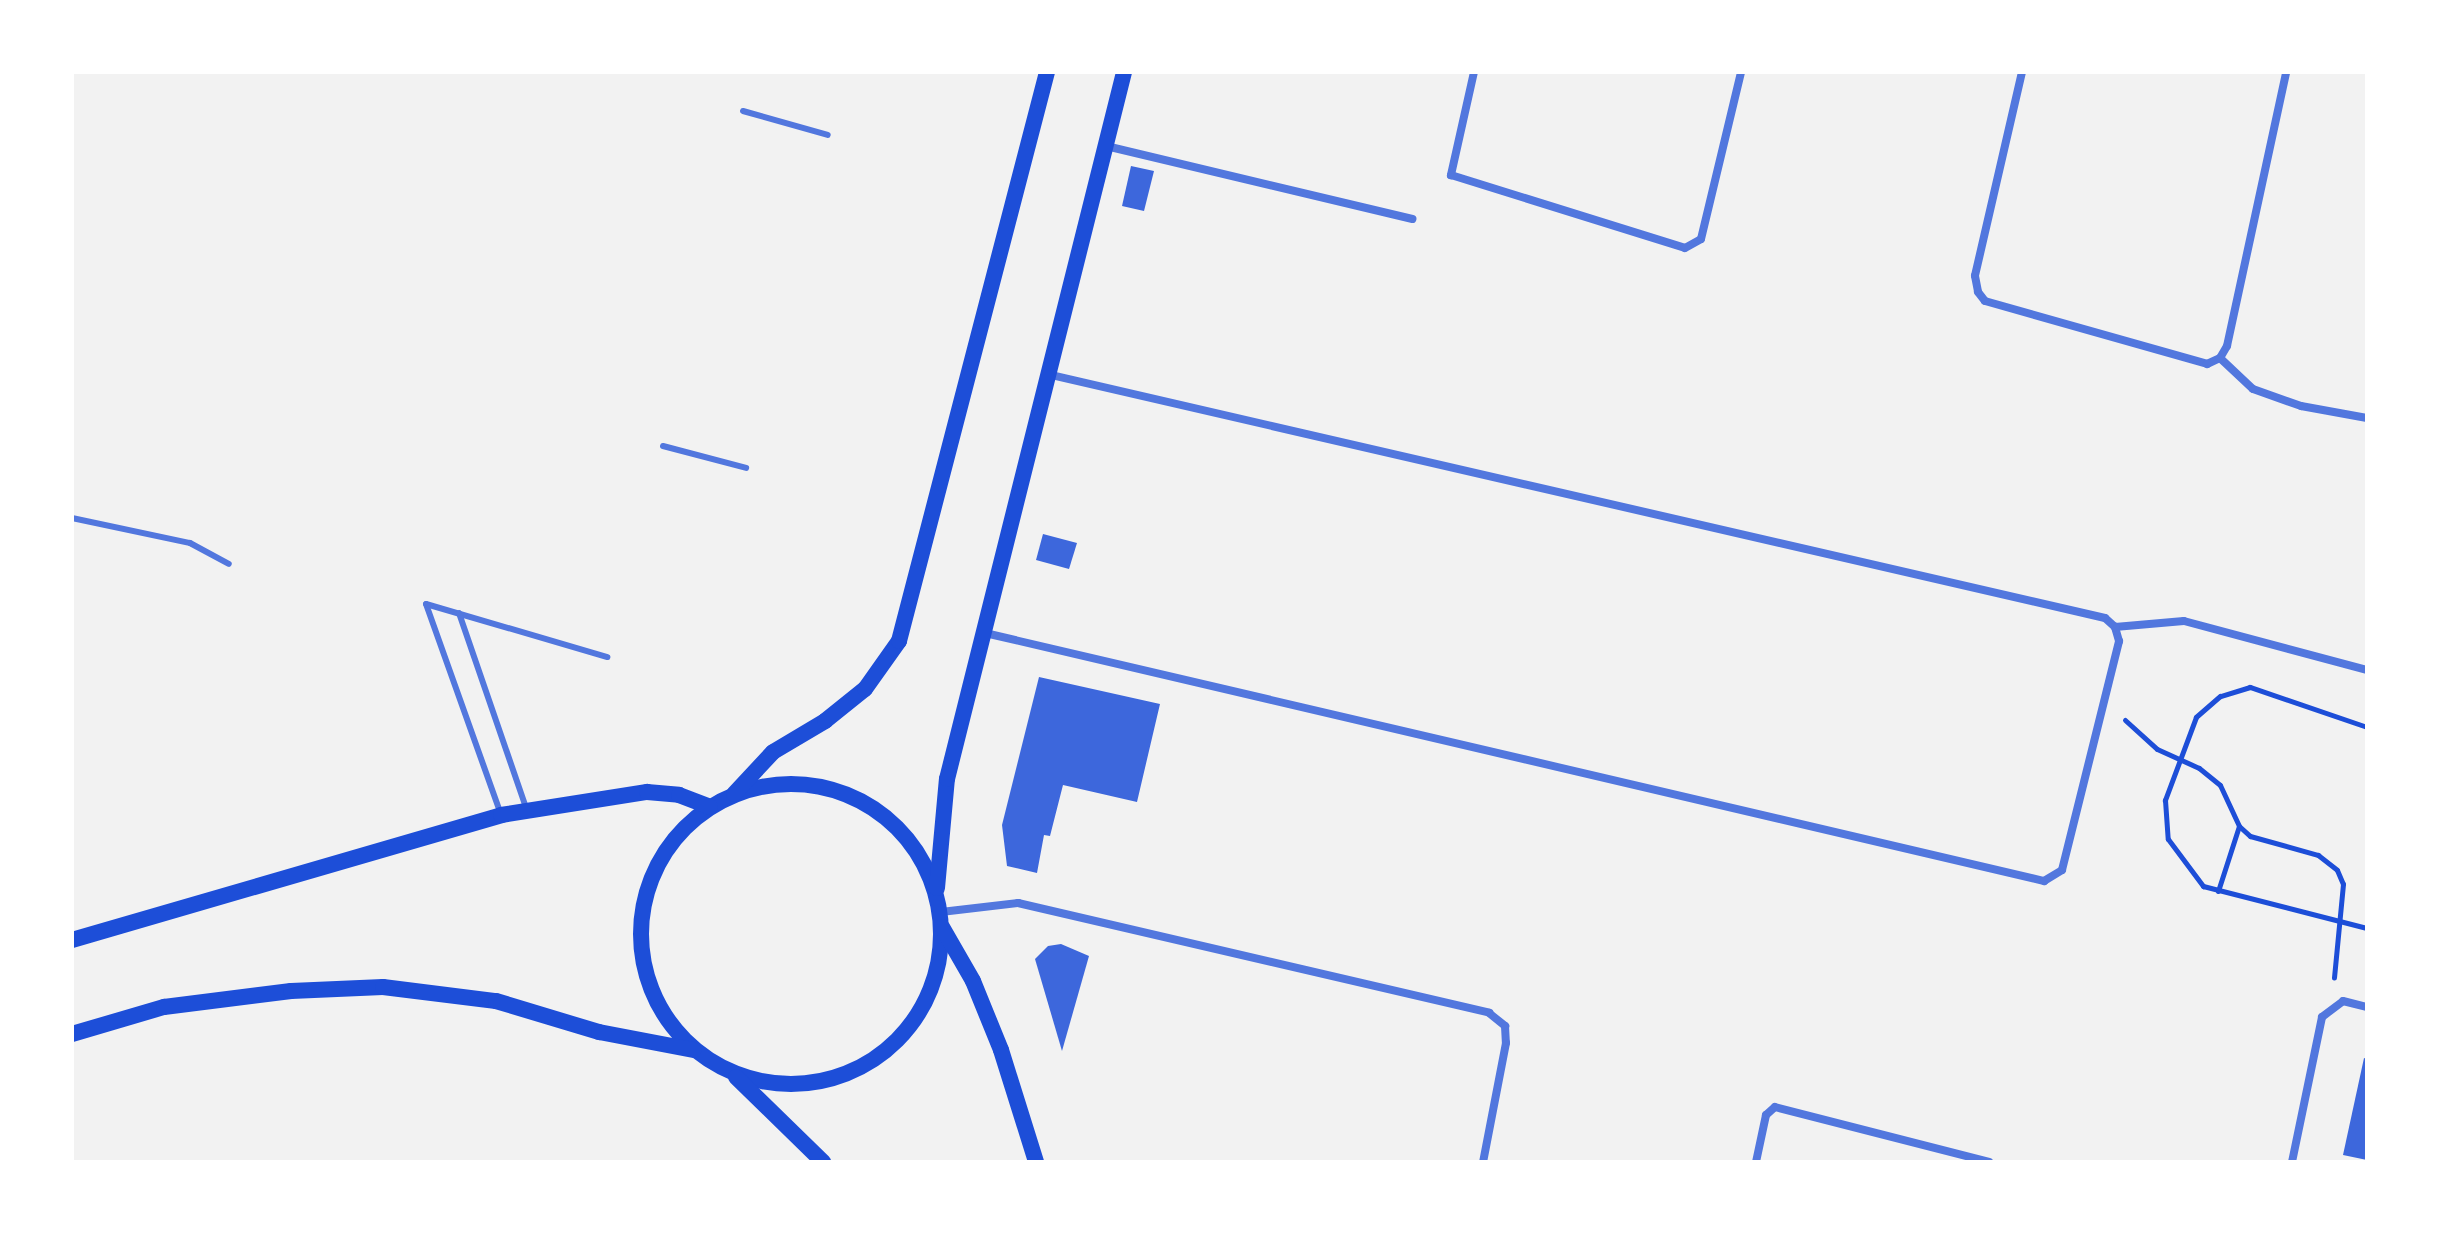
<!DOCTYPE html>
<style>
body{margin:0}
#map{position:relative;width:2439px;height:1234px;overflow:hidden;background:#f2f2f2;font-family:"DejaVu Sans",sans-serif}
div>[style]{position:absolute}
.building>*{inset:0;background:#3d67dc}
.path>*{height:5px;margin:-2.5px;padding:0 2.5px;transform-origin:2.5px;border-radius:2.5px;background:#1d4ed8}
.service>*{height:6px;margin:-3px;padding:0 3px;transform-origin:3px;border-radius:3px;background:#5277de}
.minor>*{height:8px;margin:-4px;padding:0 4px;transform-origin:4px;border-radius:4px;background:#5277de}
.secondary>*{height:16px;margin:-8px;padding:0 8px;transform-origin:8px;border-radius:8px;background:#1d4ed8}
.secondary>.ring{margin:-8px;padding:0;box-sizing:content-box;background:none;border:16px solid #1d4ed8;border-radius:50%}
span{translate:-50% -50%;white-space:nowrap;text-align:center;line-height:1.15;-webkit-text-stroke:6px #fff;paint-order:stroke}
.frame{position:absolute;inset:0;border:74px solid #fff;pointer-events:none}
</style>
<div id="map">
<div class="building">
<div style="clip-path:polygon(1131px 166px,1154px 171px,1144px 211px,1122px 206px)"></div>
<div style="clip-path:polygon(1043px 534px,1077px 543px,1069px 569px,1036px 560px)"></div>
<div style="clip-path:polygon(1039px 677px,1160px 704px,1137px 802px,1063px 785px,1050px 836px,1044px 835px,1037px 873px,1007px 866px,1002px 825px)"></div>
<div style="clip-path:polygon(1061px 944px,1089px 956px,1062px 1051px,1035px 959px,1048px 946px)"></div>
<div style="clip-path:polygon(2364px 1058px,2367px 1059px,2367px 1160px,2343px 1155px)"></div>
</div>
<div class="path">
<div style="left:2125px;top:720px;width:43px;rotate:42.2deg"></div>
<div style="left:2157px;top:749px;width:46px;rotate:24.3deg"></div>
<div style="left:2199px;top:768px;width:27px;rotate:39deg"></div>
<div style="left:2220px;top:785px;width:45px;rotate:65.1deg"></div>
<div style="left:2239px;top:826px;width:15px;rotate:42deg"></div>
<div style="left:2250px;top:836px;width:71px;rotate:15.6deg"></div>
<div style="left:2318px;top:855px;width:24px;rotate:38deg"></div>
<div style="left:2337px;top:870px;width:15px;rotate:67deg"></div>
<div style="left:2343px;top:884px;width:94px;rotate:95.5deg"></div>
<div style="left:2367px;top:727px;width:124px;rotate:-161.1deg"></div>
<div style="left:2250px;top:687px;width:31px;rotate:163deg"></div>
<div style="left:2220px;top:696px;width:32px;rotate:139deg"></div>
<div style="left:2196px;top:717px;width:89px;rotate:110.5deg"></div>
<div style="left:2165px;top:800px;width:39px;rotate:86deg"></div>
<div style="left:2168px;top:839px;width:59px;rotate:53.3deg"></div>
<div style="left:2203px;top:886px;width:169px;rotate:14.4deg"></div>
<div style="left:2218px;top:891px;width:68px;rotate:-72.1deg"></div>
</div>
<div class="service">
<div style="left:743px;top:111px;width:88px;rotate:15.8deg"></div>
<div style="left:663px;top:446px;width:86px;rotate:14.8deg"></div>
<div style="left:72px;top:518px;width:121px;rotate:12deg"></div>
<div style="left:190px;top:543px;width:44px;rotate:28.3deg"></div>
<div style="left:426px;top:604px;width:224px;rotate:70.4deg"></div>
<div style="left:426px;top:604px;width:189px;rotate:16.3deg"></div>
<div style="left:459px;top:613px;width:209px;rotate:71deg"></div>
</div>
<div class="minor">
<div style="left:1474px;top:72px;width:106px;rotate:102.6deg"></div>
<div style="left:1451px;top:175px;width:245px;rotate:17.3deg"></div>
<div style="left:1685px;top:248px;width:18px;rotate:-29deg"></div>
<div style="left:1701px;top:239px;width:172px;rotate:-76.5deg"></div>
<div style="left:2022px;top:72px;width:209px;rotate:103deg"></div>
<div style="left:1975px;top:276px;width:16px;rotate:79deg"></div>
<div style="left:1978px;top:292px;width:11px;rotate:52deg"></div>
<div style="left:1985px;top:301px;width:231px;rotate:15.8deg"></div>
<div style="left:2207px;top:364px;width:14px;rotate:-25deg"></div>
<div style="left:2220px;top:358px;width:14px;rotate:-60deg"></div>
<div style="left:2227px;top:346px;width:280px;rotate:-77.8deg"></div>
<div style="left:1106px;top:146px;width:315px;rotate:13.4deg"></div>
<div style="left:2220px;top:358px;width:45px;rotate:43.2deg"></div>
<div style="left:2253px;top:389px;width:51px;rotate:19.5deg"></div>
<div style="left:2301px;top:406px;width:67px;rotate:10.3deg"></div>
<div style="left:2115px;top:627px;width:69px;rotate:-5deg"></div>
<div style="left:2184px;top:621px;width:189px;rotate:15deg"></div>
<div style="left:985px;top:633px;width:1088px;rotate:13.18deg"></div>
<div style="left:2044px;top:881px;width:21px;rotate:-31deg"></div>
<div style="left:2062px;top:870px;width:236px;rotate:-76deg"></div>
<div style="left:2119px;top:641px;width:15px;rotate:-106deg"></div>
<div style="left:2115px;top:627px;width:13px;rotate:-138deg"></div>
<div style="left:2105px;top:618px;width:1082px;rotate:-167.02deg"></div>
<div style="left:941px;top:912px;width:78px;rotate:-6.7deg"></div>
<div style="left:1018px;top:903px;width:484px;rotate:13.1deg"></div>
<div style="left:1489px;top:1013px;width:21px;rotate:39deg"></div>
<div style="left:1505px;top:1026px;width:17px;rotate:87deg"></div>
<div style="left:1506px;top:1043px;width:121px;rotate:100.9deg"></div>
<div style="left:1756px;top:1162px;width:48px;rotate:-78deg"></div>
<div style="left:1766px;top:1115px;width:12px;rotate:-42deg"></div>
<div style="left:1775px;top:1107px;width:221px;rotate:14.4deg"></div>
<div style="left:2292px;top:1162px;width:148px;rotate:-78.3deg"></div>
<div style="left:2322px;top:1017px;width:26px;rotate:-37deg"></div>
<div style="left:2343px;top:1001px;width:25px;rotate:14deg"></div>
</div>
<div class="secondary">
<div class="ring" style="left:641px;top:784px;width:284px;height:284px"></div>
<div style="left:734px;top:794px;width:57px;rotate:-47.1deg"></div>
<div style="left:773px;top:752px;width:61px;rotate:-30.8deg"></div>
<div style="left:825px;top:721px;width:51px;rotate:-38.7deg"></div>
<div style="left:865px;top:689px;width:59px;rotate:-54.7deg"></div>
<div style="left:899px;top:641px;width:588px;rotate:-75.42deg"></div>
<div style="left:937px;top:888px;width:109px;rotate:-84.8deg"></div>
<div style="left:947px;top:779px;width:729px;rotate:-75.94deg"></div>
<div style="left:942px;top:927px;width:62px;rotate:60.1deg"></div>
<div style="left:973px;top:981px;width:74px;rotate:67.9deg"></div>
<div style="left:1001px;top:1050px;width:117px;rotate:72.6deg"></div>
<div style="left:72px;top:940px;width:447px;rotate:-16.2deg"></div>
<div style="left:501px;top:815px;width:148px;rotate:-9deg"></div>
<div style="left:647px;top:792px;width:32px;rotate:5deg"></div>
<div style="left:679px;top:795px;width:33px;rotate:21deg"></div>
<div style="left:72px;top:1034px;width:96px;rotate:-16.4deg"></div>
<div style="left:164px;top:1007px;width:128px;rotate:-7.2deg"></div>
<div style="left:291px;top:991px;width:92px;rotate:-2.5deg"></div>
<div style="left:383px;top:987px;width:114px;rotate:7.1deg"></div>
<div style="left:496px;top:1001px;width:108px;rotate:16.8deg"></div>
<div style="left:599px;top:1032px;width:96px;rotate:10.8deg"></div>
<div style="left:736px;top:1077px;width:122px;rotate:44.3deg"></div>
</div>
<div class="frame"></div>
</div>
